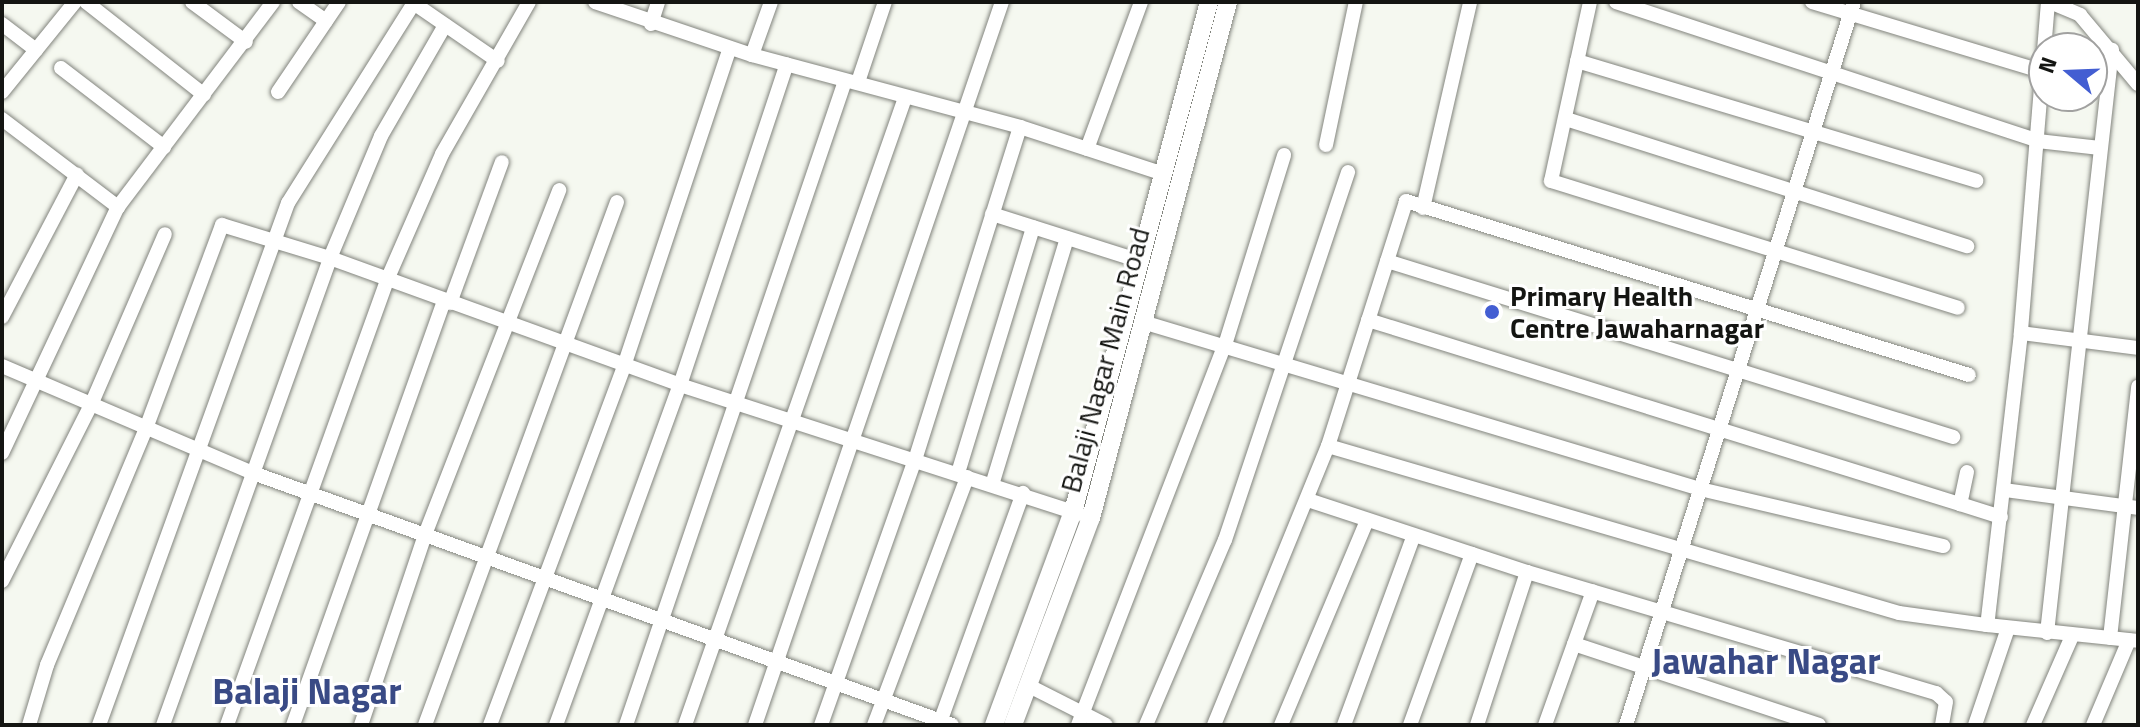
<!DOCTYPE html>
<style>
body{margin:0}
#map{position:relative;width:2140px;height:727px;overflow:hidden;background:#f5f8f0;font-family:"Titillium Web",sans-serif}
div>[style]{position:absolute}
.roads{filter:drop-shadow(0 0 2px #82847d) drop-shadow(0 0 2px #82847d)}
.minor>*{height:14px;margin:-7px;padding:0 7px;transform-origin:7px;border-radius:7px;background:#fff}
.tertiary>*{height:18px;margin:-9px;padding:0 9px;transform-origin:9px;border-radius:9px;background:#fff}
.dots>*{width:22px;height:22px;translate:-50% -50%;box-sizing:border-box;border:4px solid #fff;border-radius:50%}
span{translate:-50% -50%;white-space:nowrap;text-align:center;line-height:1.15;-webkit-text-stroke:6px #fff;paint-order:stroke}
.poi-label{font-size:28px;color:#141512;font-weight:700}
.left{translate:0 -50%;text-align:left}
.street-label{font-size:28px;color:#141512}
.district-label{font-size:36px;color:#394a85;font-weight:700}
.frame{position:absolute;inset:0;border:4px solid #141512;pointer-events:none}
.north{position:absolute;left:2028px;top:32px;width:80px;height:80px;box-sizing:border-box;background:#fff;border:2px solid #a1a1a0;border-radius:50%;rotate:289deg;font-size:22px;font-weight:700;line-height:32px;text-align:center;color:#141512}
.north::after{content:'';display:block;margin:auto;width:28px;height:36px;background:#435ed2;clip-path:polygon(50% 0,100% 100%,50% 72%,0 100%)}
</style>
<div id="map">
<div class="roads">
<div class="minor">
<div style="left:86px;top:2px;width:150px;rotate:38.2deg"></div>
<div style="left:192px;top:2px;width:67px;rotate:36.5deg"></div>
<div style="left:299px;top:2px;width:33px;rotate:35deg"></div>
<div style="left:412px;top:2px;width:104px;rotate:34.5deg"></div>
<div style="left:595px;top:2px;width:166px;rotate:18.7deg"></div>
<div style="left:752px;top:55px;width:278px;rotate:15deg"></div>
<div style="left:1020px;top:127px;width:151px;rotate:18.1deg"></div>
<div style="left:1590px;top:2px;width:183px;rotate:102.3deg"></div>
<div style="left:1551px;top:181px;width:426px;rotate:17.3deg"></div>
<div style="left:1616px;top:2px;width:444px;rotate:18.2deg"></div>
<div style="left:2038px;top:141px;width:62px;rotate:6.4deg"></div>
<div style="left:1812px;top:2px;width:238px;rotate:16.8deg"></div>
<div style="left:2048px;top:2px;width:332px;rotate:94.7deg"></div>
<div style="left:2021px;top:333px;width:294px;rotate:96.6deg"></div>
<div style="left:1987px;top:625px;width:152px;rotate:6deg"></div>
<div style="left:2050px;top:2px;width:33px;rotate:23deg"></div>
<div style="left:2080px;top:15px;width:90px;rotate:50deg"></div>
<div style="left:2px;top:24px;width:43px;rotate:37.4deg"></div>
<div style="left:651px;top:24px;width:23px;rotate:-72deg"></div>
<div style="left:752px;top:55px;width:56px;rotate:-70.3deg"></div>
<div style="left:1577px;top:61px;width:417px;rotate:16.7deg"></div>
<div style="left:61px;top:68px;width:130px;rotate:37.5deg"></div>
<div style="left:858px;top:82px;width:84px;rotate:-71.4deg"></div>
<div style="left:2px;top:92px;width:116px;rotate:-51deg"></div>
<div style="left:278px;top:92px;width:109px;rotate:-55.9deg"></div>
<div style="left:2px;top:119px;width:146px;rotate:37.2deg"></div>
<div style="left:1566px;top:119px;width:421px;rotate:17.6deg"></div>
<div style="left:1326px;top:145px;width:146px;rotate:-78.2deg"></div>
<div style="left:1087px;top:149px;width:157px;rotate:-69.8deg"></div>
<div style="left:1423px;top:208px;width:211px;rotate:-77.1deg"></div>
<div style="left:992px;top:214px;width:155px;rotate:17.6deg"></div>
<div style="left:1387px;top:261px;width:593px;rotate:17.27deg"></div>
<div style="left:450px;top:303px;width:150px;rotate:-69.8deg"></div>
<div style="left:2px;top:317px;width:161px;rotate:-62.3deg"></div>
<div style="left:1368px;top:320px;width:620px;rotate:17.27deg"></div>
<div style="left:1146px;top:323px;width:578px;rotate:16.68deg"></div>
<div style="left:1700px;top:489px;width:250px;rotate:13.2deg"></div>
<div style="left:2021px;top:333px;width:118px;rotate:7.3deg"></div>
<div style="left:2px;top:366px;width:273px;rotate:23.1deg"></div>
<div style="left:253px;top:473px;width:743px;rotate:19.82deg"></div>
<div style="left:1328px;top:446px;width:595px;rotate:16.3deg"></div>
<div style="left:1899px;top:613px;width:89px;rotate:7.8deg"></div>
<div style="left:2px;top:453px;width:272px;rotate:-64.8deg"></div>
<div style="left:118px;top:207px;width:257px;rotate:-52.9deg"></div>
<div style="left:1967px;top:472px;width:33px;rotate:102deg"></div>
<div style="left:1960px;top:504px;width:43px;rotate:17.6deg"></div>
<div style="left:958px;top:473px;width:257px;rotate:-73deg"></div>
<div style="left:992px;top:485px;width:258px;rotate:-73.1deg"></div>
<div style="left:2005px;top:490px;width:134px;rotate:7.7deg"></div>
<div style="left:1308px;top:500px;width:231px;rotate:18.2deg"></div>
<div style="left:1527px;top:572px;width:427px;rotate:16.5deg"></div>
<div style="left:1936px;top:693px;width:13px;rotate:42deg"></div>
<div style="left:1946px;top:702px;width:23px;rotate:100deg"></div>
<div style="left:2px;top:581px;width:197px;rotate:-63.2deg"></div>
<div style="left:91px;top:405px;width:186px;rotate:-66.6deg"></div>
<div style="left:2047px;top:633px;width:587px;rotate:-83.64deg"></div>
<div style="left:2110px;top:638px;width:253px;rotate:-83.6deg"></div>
<div style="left:1574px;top:644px;width:258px;rotate:18.3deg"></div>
<div style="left:1029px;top:686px;width:86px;rotate:26.9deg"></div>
<div style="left:29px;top:725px;width:63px;rotate:-73.3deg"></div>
<div style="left:47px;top:665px;width:254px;rotate:-67.3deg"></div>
<div style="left:145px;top:431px;width:220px;rotate:-69.5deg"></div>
<div style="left:222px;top:225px;width:113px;rotate:17deg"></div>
<div style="left:330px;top:258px;width:372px;rotate:19.9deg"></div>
<div style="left:680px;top:385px;width:420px;rotate:17.9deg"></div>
<div style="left:99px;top:725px;width:555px;rotate:-70.1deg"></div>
<div style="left:288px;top:203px;width:236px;rotate:-57.8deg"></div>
<div style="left:163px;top:725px;width:496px;rotate:-70.3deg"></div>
<div style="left:330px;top:258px;width:132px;rotate:-67.3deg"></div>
<div style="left:381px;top:136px;width:128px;rotate:-60deg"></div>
<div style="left:227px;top:725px;width:473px;rotate:-70.2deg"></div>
<div style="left:387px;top:280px;width:137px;rotate:-66.4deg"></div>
<div style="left:442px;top:154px;width:175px;rotate:-60.2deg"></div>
<div style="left:293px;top:725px;width:450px;rotate:-70.4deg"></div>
<div style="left:361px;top:725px;width:204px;rotate:-71.4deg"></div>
<div style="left:426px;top:532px;width:367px;rotate:-68.7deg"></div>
<div style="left:425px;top:725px;width:557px;rotate:-69.84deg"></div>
<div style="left:490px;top:725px;width:383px;rotate:-69.5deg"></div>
<div style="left:624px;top:366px;width:335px;rotate:-71.6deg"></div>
<div style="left:556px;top:725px;width:362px;rotate:-70deg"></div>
<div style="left:680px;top:385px;width:338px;rotate:-71.6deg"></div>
<div style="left:626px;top:725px;width:680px;rotate:-71.22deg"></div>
<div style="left:685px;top:725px;width:664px;rotate:-70.67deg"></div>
<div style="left:755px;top:725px;width:764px;rotate:-71.14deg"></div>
<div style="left:821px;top:725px;width:281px;rotate:-70.5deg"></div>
<div style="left:915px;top:460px;width:349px;rotate:-72.5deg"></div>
<div style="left:874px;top:725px;width:265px;rotate:-69.4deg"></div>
<div style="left:939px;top:725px;width:247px;rotate:-70.1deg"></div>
<div style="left:1078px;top:725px;width:407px;rotate:-68.9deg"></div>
<div style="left:1225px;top:345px;width:199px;rotate:-72.7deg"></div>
<div style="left:1146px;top:725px;width:201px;rotate:-66.9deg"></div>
<div style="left:1225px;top:540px;width:388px;rotate:-71.5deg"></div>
<div style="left:1214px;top:725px;width:301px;rotate:-67.8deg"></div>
<div style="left:1328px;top:446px;width:257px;rotate:-72.3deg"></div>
<div style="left:1406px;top:201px;width:589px;rotate:17.17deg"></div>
<div style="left:1281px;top:725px;width:222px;rotate:-67.2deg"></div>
<div style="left:1344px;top:725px;width:200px;rotate:-69.8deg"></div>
<div style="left:1410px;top:725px;width:182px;rotate:-70.1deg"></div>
<div style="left:1477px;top:725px;width:161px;rotate:-71.9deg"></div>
<div style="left:1545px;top:725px;width:142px;rotate:-70.3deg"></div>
<div style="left:1626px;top:725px;width:758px;rotate:-72.5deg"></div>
<div style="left:1975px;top:725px;width:102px;rotate:-71.2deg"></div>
<div style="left:2033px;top:725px;width:97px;rotate:-66.3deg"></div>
<div style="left:2093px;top:725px;width:92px;rotate:-67deg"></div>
</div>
<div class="tertiary">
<div style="left:994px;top:725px;width:227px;rotate:-69.7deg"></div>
<div style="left:1073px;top:512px;width:528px;rotate:-75.07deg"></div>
<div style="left:1013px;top:725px;width:221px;rotate:-69.4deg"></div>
<div style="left:1091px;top:518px;width:534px;rotate:-75.13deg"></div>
</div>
</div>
<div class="dots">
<div style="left:1492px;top:312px;background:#435ed2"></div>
</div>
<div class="poi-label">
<span class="left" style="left:1510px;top:312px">Primary Health<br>Centre Jawaharnagar</span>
</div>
<div class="street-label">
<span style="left:1105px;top:360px;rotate:-75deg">Balaji Nagar Main Road</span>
</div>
<div class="district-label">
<span style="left:1766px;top:661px">Jawahar Nagar</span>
<span style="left:307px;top:691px">Balaji Nagar</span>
</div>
<div class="frame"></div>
<div class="north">N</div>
</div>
